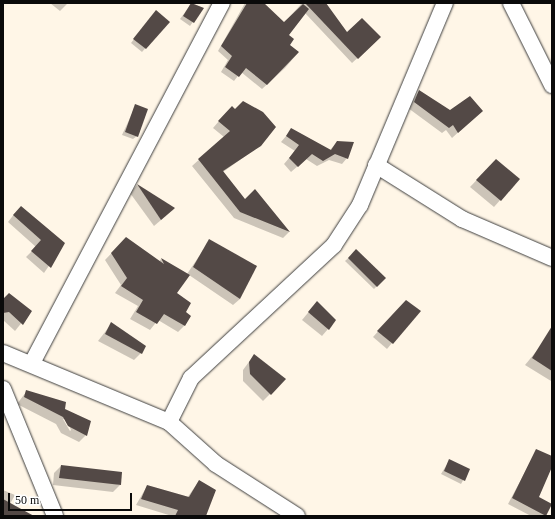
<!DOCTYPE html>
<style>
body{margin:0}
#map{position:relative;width:555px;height:519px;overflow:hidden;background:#fff6e7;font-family:Georgia,serif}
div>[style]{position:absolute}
.shadow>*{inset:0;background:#0003}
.building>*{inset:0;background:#534946}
.roads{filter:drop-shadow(0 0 1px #3d3d3d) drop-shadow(0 0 1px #3d3d3d)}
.minor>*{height:16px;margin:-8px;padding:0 8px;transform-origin:8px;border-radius:8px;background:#fff}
span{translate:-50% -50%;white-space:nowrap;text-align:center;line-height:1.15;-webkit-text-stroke:4px #fff;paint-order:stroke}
.frame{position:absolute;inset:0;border:4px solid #0a0a0a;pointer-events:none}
.scale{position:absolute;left:8px;top:493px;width:124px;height:18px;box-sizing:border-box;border:2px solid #0a0a0a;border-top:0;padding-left:5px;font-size:12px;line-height:14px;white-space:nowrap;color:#0a0a0a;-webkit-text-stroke:3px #fff;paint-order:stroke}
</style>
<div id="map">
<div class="shadow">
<div style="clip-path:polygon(50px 3px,68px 3px,60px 11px)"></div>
<div style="clip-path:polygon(192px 3px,203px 8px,190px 26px,180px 19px)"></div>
<div style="clip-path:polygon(245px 3px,263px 3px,284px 23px,302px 3px,325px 3px,347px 33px,375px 42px,352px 63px,305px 13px,287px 35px,288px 45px,298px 53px,285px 68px,262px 89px,241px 72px,234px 81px,221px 72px,228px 60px,218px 51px)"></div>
<div style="clip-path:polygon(153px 15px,168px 22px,142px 52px,131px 43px)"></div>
<div style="clip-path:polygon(419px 91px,450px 111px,475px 117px,452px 138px,446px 130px,442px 133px,408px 108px)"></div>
<div style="clip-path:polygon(136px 105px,137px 136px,133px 139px,122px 135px)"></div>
<div style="clip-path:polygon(235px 110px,261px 145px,223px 172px,245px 200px,255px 191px,289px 232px,283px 238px,234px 218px,192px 166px,224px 137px,213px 128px,226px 113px)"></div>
<div style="clip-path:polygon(292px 129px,330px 150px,337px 142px,347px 158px,342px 164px,329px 160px,317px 166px,306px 159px,291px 172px,284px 164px,295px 151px,281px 142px)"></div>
<div style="clip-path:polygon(489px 167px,518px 180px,494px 207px,470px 187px)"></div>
<div style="clip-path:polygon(137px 185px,174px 209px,154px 226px,130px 193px)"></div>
<div style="clip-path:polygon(15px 213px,64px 244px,44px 273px,26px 257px,36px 247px,8px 222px)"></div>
<div style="clip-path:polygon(126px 238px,159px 262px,161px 259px,187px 274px,210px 240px,240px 299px,233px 305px,189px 275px,175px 293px,185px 312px,184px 326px,178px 332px,158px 320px,150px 330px,130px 319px,138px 306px,115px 293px,121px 285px,105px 260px)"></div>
<div style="clip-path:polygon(356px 251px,385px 278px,374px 289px,345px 261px)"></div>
<div style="clip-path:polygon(3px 300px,31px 311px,15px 331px,3px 320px)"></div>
<div style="clip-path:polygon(317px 302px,328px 329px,322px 336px,302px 320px)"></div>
<div style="clip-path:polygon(400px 307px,392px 343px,387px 349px,373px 337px)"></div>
<div style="clip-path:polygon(112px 323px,141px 353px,134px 360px,98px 341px)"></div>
<div style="clip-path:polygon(539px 348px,552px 357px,551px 381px,525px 365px)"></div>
<div style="clip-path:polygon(254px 355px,285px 379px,263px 401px,243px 381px,243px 370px)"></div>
<div style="clip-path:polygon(evenodd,26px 392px,63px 409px,86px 435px,79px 442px,61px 433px,56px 424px,17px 404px,26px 392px,63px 419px,66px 419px,71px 430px,70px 431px,63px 419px)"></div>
<div style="clip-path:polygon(536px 451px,552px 457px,537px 497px,551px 505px,544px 516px,531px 516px,508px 504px)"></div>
<div style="clip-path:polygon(449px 461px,469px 470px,461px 484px,441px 474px)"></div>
<div style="clip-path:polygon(61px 466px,120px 485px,113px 492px,53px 485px,54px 473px)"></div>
<div style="clip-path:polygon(199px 481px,205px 516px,172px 516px,136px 505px,147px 486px,187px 498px)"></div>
<div style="clip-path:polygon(3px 490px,15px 495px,10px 504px,32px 516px,3px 516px)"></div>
</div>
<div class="building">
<div style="clip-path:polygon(191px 3px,204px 8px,194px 23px,183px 16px)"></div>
<div style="clip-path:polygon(247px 3px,264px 3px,284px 22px,303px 4px,309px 9px,289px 35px,294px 39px,290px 45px,299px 52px,267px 85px,246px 68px,239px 77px,225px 67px,232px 56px,221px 46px)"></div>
<div style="clip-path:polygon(305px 3px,326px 3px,347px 32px,362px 18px,381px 37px,358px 59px)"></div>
<div style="clip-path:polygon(156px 10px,170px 22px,146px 49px,133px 39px)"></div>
<div style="clip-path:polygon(419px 90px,450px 110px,470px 96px,483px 111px,458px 133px,453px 125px,449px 128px,414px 102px)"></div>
<div style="clip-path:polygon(243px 101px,263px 112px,276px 127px,261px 146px,223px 171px,245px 199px,255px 189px,290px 232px,240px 212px,198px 159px,230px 131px,218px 121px,232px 106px,235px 109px)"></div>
<div style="clip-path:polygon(135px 104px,148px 109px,138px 137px,125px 132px)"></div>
<div style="clip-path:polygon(291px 128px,331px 150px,337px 141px,354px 142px,348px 159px,335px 154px,323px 161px,312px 154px,298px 167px,289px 158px,299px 145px,286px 136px)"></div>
<div style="clip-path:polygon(496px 159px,520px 179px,501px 201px,476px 180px)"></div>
<div style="clip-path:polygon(137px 184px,175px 208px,161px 220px)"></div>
<div style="clip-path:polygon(21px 206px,65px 243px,51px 268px,31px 251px,41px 240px,13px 215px)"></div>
<div style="clip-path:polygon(126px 237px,164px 264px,161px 258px,190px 275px,177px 293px,191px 303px,186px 312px,191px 316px,185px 326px,164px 314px,157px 324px,136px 312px,143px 300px,121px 286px,127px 278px,111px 253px)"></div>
<div style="clip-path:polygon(209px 239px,257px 266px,240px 299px,193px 267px)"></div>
<div style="clip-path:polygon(356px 249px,386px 278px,377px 287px,348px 258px)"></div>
<div style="clip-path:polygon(9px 293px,32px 311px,23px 325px,9px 312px,3px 313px,3px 299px)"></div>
<div style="clip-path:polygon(406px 300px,421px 311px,393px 344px,377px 331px)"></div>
<div style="clip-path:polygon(317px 301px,336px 320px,329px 330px,308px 312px)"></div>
<div style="clip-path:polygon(111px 322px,146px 346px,142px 354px,105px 334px)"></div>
<div style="clip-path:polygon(552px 326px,552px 371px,532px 358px)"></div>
<div style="clip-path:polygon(254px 354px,286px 379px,271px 395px,250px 374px,249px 362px)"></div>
<div style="clip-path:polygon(26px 390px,66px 402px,65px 409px,91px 421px,87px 436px,68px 426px,63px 417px,24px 397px)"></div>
<div style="clip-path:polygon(536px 449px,552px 456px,552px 467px,539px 497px,552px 504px,546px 516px,512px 498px)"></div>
<div style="clip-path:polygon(449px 459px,470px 469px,465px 481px,444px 471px)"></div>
<div style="clip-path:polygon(61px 465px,122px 472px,121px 485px,59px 478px)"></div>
<div style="clip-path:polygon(199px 480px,216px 490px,206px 516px,175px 516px,178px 510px,141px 499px,147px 485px,189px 497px)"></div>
<div style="clip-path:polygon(3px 499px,34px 516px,3px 516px)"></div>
</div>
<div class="roads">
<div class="minor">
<div style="left:511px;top:3px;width:92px;rotate:63.4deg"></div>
<div style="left:376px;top:165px;width:102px;rotate:32.1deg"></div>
<div style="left:462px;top:219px;width:98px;rotate:23.4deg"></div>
<div style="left:3px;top:353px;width:180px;rotate:22.6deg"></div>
<div style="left:169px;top:422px;width:63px;rotate:41.8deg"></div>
<div style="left:216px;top:464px;width:96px;rotate:32.7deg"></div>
<div style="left:32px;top:363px;width:407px;rotate:-62.2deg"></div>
<div style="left:3px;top:389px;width:137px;rotate:67.7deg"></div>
<div style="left:169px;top:422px;width:49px;rotate:-63.4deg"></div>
<div style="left:191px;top:378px;width:195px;rotate:-42.9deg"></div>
<div style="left:334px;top:245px;width:48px;rotate:-57deg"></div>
<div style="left:360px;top:205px;width:219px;rotate:-67.2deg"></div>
</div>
</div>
<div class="frame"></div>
<div class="scale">50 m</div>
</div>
